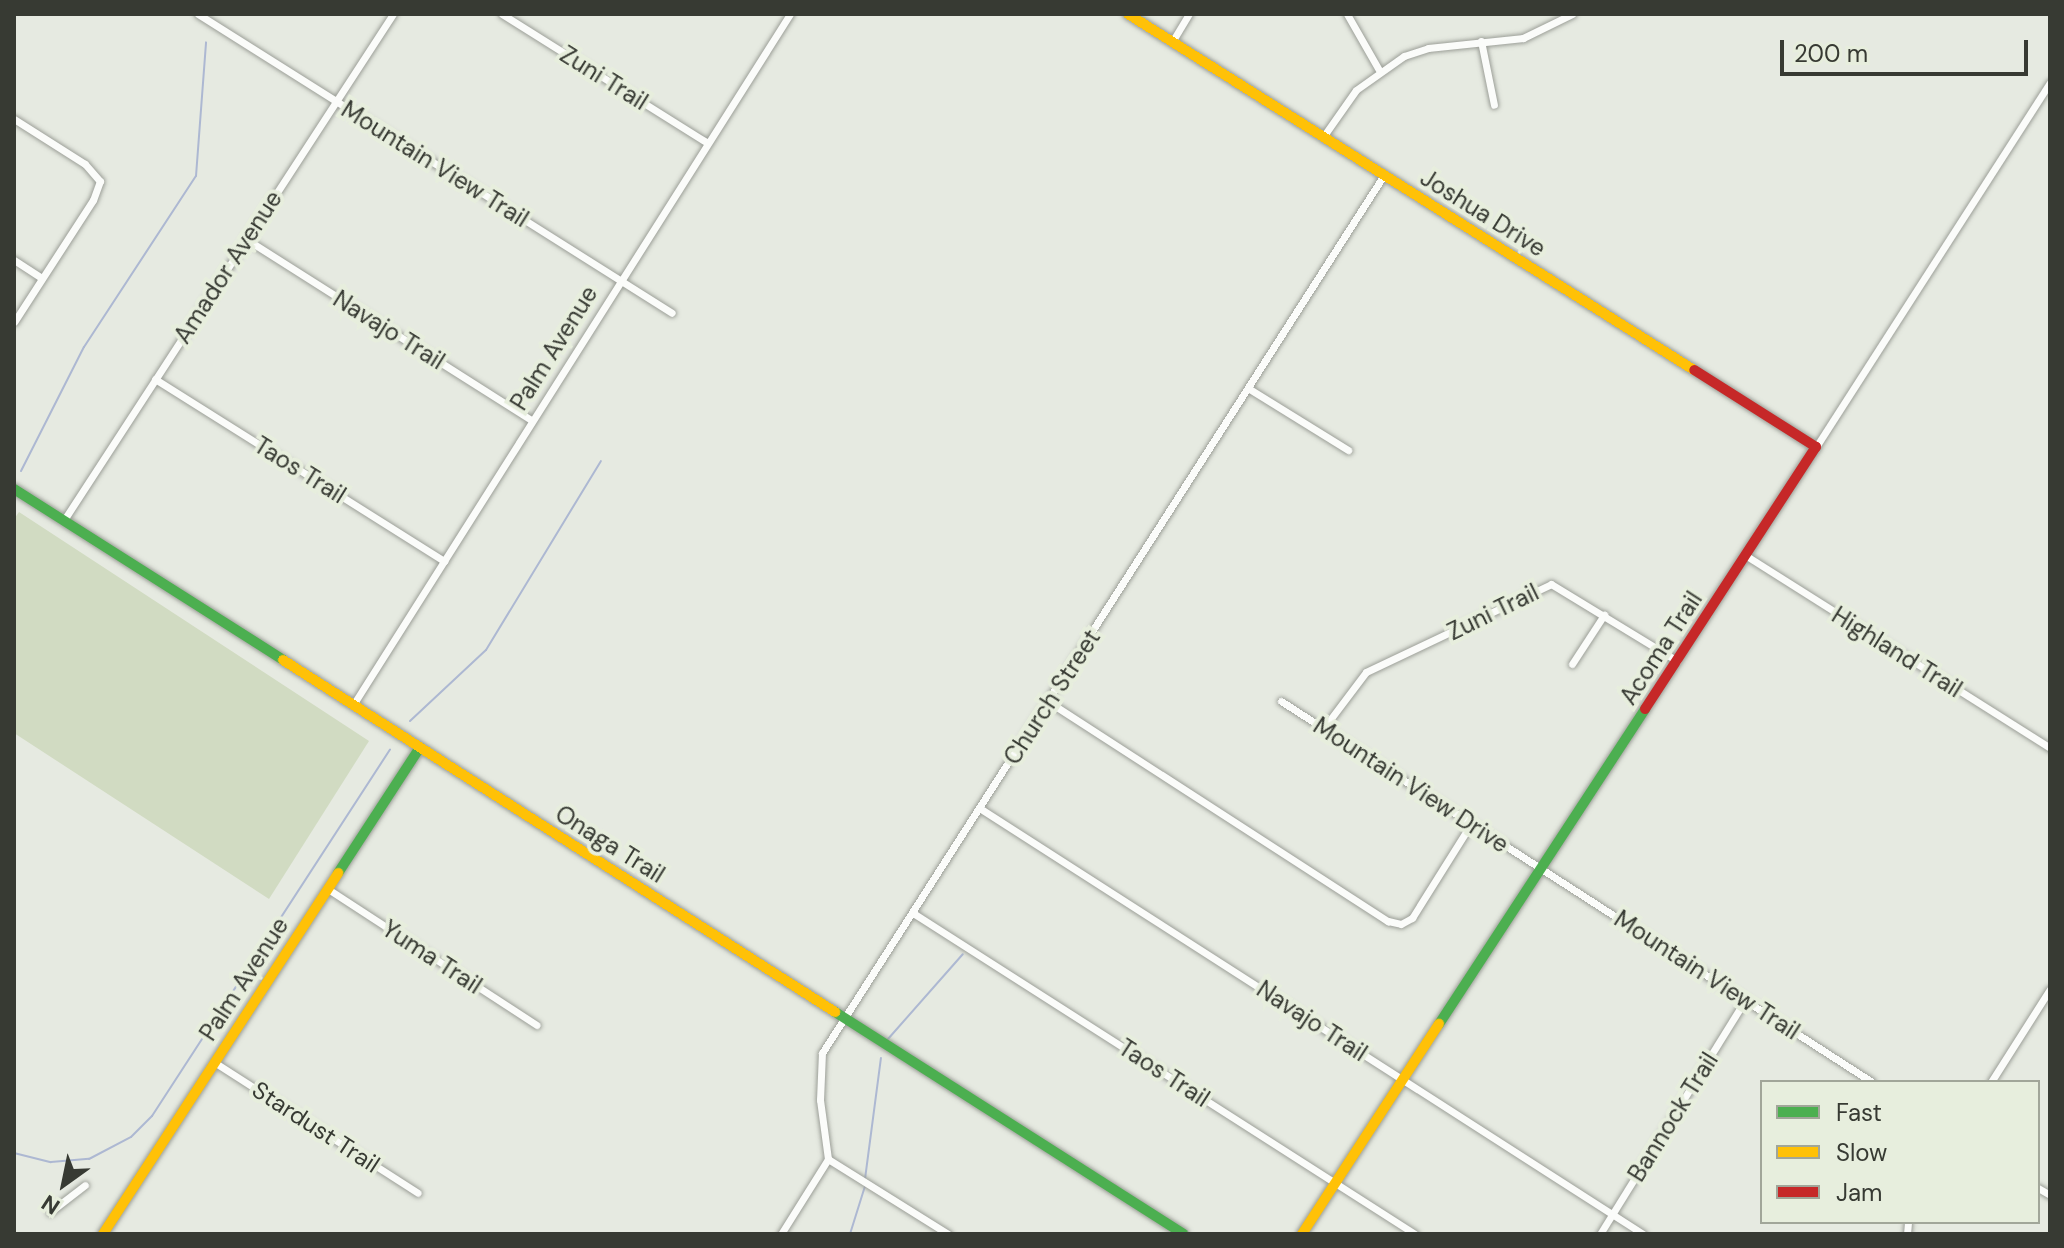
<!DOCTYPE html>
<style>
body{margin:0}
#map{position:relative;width:2064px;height:1248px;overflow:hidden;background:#e6eae1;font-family:"DM Sans",sans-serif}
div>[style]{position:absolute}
.green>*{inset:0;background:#d1dbc2}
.stream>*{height:2px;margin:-1px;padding:0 1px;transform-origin:1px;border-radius:1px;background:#adb8d2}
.roads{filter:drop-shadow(0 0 2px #9c9f98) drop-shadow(0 0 2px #9c9f98)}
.street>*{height:7px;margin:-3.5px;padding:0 3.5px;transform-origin:3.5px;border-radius:3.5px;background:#fbfcfa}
.fast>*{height:10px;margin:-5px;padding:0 5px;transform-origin:5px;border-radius:5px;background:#4caf50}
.slow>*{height:10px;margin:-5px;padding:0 5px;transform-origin:5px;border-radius:5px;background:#ffc107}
.jam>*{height:10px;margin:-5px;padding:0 5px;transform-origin:5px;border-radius:5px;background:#c62828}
span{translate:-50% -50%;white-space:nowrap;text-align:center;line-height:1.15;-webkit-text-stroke:8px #e7eedd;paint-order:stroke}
.street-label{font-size:24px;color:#373a33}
.frame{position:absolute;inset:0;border:16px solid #373a33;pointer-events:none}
.legend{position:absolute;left:1760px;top:1080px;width:280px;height:144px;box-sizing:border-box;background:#e7eedd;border:2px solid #a1a699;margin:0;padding:10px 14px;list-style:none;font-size:24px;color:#373a33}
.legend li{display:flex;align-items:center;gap:16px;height:40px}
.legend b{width:40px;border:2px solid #a1a699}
.north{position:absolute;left:24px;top:1144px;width:80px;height:80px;-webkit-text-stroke:6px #e7eedd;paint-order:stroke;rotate:213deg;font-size:22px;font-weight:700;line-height:32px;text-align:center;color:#373a33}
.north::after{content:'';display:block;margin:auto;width:28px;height:36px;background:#373a33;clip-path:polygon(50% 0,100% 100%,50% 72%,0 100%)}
.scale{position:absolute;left:1780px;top:40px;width:248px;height:36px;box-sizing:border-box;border:4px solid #373a33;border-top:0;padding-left:10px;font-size:24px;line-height:28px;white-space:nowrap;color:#373a33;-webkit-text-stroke:6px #e7eedd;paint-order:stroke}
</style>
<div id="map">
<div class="green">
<div style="clip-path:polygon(19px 512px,369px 741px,269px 899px,14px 733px,14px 519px)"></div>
</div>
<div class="stream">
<div style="left:21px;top:471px;width:139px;rotate:-63.1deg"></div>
<div style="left:84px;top:347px;width:204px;rotate:-56.8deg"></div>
<div style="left:196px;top:176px;width:134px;rotate:-85.7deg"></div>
<div style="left:410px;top:721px;width:104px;rotate:-43.1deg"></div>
<div style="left:486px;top:650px;width:221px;rotate:-58.7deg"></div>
<div style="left:888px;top:1039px;width:113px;rotate:-48.6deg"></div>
<div style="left:14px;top:1153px;width:38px;rotate:14deg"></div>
<div style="left:51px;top:1162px;width:38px;rotate:-5deg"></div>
<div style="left:89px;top:1159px;width:47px;rotate:-27.6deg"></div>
<div style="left:131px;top:1137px;width:30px;rotate:-45deg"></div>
<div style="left:152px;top:1116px;width:437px;rotate:-57deg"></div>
<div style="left:865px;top:1179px;width:122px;rotate:-82.5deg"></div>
<div style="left:850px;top:1234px;width:50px;rotate:-72.6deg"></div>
</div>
<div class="roads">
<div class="street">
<div style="left:198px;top:14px;width:560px;rotate:32.24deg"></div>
<div style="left:502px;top:14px;width:241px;rotate:32.1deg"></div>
<div style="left:1347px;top:14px;width:64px;rotate:60.3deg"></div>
<div style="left:1481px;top:41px;width:65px;rotate:78.5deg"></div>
<div style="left:1172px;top:42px;width:33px;rotate:-59deg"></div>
<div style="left:14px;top:119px;width:84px;rotate:32.4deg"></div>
<div style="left:85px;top:164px;width:23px;rotate:49deg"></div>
<div style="left:100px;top:181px;width:20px;rotate:110deg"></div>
<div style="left:93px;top:200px;width:145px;rotate:122.9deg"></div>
<div style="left:1323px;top:137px;width:57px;rotate:-54.9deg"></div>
<div style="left:1356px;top:90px;width:59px;rotate:-35.3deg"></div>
<div style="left:1404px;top:56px;width:25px;rotate:-18deg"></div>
<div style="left:1428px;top:48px;width:96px;rotate:-6deg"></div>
<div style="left:1523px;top:38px;width:55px;rotate:-26.1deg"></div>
<div style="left:246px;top:239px;width:338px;rotate:32.4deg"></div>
<div style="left:14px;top:260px;width:33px;rotate:33deg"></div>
<div style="left:155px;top:379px;width:342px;rotate:32.2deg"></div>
<div style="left:1248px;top:388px;width:118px;rotate:31.8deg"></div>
<div style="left:1816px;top:447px;width:433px;rotate:-57.3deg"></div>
<div style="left:64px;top:520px;width:604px;rotate:-56.97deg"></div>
<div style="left:1745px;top:555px;width:361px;rotate:32.3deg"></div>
<div style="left:1572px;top:664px;width:59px;rotate:-56.9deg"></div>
<div style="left:1281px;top:701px;width:703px;rotate:32.81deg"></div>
<div style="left:1049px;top:702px;width:404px;rotate:32.9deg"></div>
<div style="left:1388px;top:921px;width:13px;rotate:13deg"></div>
<div style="left:1401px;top:924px;width:13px;rotate:-29deg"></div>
<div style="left:1412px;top:918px;width:111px;rotate:-57.9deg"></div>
<div style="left:353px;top:705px;width:818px;rotate:-57.69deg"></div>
<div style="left:1323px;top:729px;width:71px;rotate:-53deg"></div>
<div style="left:1366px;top:672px;width:205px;rotate:-25.4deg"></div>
<div style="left:1551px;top:584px;width:148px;rotate:31.4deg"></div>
<div style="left:981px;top:809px;width:787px;rotate:32.7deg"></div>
<div style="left:328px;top:889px;width:249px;rotate:33.1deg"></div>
<div style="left:913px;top:913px;width:596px;rotate:32.6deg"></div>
<div style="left:214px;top:1062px;width:242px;rotate:32.7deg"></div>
<div style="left:1991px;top:1082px;width:110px;rotate:-57.6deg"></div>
<div style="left:828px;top:1159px;width:142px;rotate:32deg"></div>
<div style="left:2038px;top:1188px;width:14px;rotate:30deg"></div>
<div style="left:50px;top:1212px;width:44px;rotate:-37.6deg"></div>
<div style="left:781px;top:1234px;width:89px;rotate:-57.9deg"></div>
<div style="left:828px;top:1159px;width:60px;rotate:-97.7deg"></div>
<div style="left:820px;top:1100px;width:47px;rotate:-87.6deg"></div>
<div style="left:822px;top:1053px;width:1042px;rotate:-57.38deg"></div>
<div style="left:1600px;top:1234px;width:275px;rotate:-58.2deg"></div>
<div style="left:1907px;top:1234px;width:12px;rotate:-85deg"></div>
</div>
<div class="fast">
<div style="left:14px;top:489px;width:319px;rotate:32.4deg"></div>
<div style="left:338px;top:873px;width:150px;rotate:-56.9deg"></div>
<div style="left:835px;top:1012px;width:413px;rotate:32.5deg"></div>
<div style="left:1439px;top:1024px;width:376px;rotate:-56.8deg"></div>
</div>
<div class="slow">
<div style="left:1128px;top:14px;width:669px;rotate:32.17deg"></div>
<div style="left:283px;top:660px;width:655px;rotate:32.52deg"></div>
<div style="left:103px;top:1234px;width:431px;rotate:-56.9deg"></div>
<div style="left:1302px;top:1234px;width:251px;rotate:-56.9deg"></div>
</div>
<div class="jam">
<div style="left:1645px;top:709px;width:313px;rotate:-56.9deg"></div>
<div style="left:1816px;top:447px;width:144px;rotate:-147.7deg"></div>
</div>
</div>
<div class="street-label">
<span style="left:604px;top:78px;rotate:32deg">Zuni Trail</span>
<span style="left:435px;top:164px;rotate:32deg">Mountain View Trail</span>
<span style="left:1483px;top:213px;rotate:32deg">Joshua Drive</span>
<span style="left:228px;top:267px;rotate:-57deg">Amador Avenue</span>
<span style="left:389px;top:330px;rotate:32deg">Navajo Trail</span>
<span style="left:554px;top:348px;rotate:-58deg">Palm Avenue</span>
<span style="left:300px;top:470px;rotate:32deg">Taos Trail</span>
<span style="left:1493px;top:612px;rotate:-26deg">Zuni Trail</span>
<span style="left:1661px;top:648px;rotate:-57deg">Acoma Trail</span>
<span style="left:1897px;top:652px;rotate:32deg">Highland Trail</span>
<span style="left:1052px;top:697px;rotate:-57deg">Church Street</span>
<span style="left:1411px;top:785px;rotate:33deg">Mountain View Drive</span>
<span style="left:610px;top:844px;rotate:32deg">Onaga Trail</span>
<span style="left:432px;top:957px;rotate:33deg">Yuma Trail</span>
<span style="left:1707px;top:975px;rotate:33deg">Mountain View Trail</span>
<span style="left:244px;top:979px;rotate:-57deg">Palm Avenue</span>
<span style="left:1312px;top:1021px;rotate:33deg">Navajo Trail</span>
<span style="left:1164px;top:1073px;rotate:33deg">Taos Trail</span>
<span style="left:1673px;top:1117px;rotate:-58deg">Bannock Trail</span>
<span style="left:316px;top:1127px;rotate:33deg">Stardust Trail</span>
</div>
<div class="frame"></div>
<ul class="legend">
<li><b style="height:10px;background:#4caf50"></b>Fast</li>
<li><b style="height:10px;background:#ffc107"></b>Slow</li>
<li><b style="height:10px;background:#c62828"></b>Jam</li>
</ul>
<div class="north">N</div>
<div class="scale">200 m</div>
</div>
